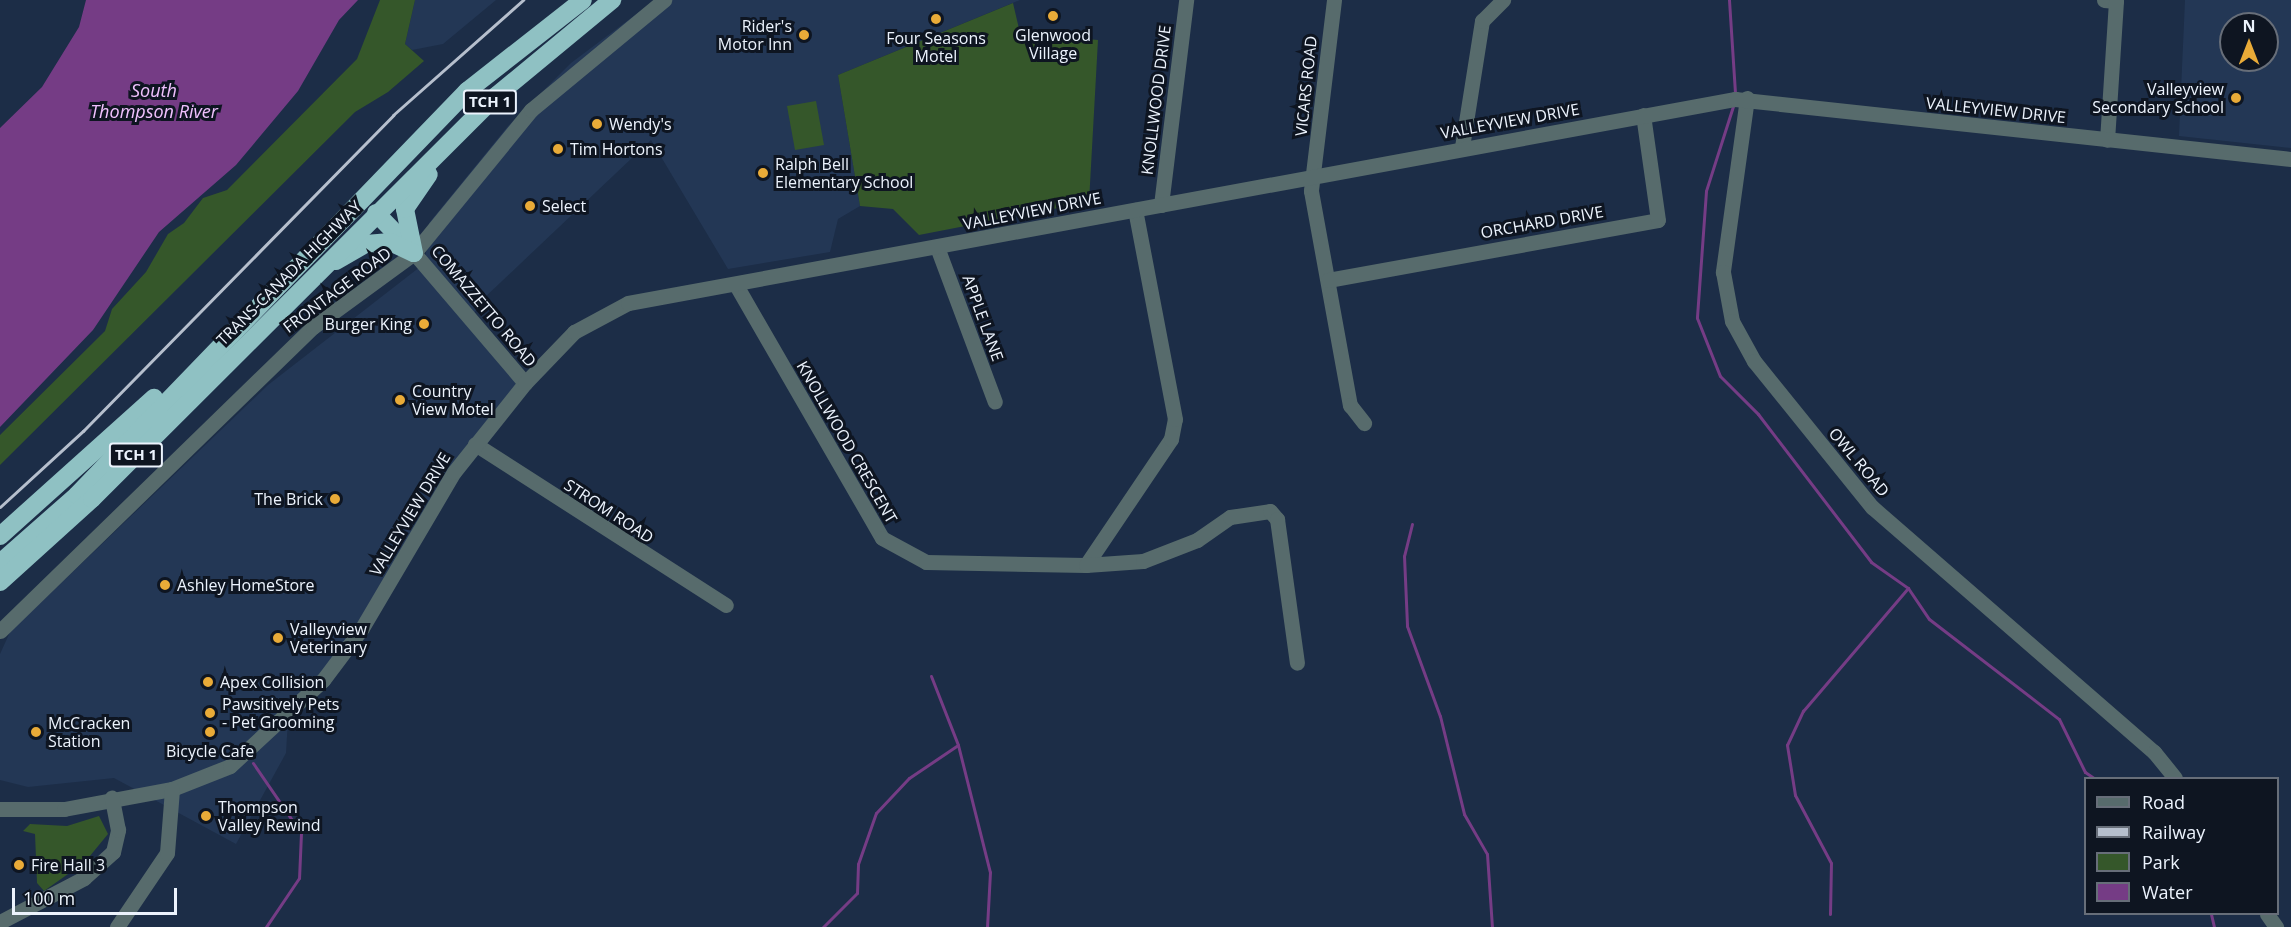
<!DOCTYPE html>
<style>
body{margin:0}
#map{position:relative;width:2291px;height:927px;overflow:hidden;background:#1c2d47;font-family:"Open Sans",sans-serif}
div>[style]{position:absolute}
.built>*{inset:0;background:#233755}
.green>*{inset:0;background:#35572a}
.water>*{inset:0;background:#753c85}
.stream>*{height:3px;margin:-1.5px;padding:0 1.5px;transform-origin:1.5px;border-radius:1.5px;background:#753c85}
.minor>*{height:15px;margin:-7.5px;padding:0 7.5px;transform-origin:7.5px;border-radius:7.5px;background:#576b6c}
.highway>*{height:18px;margin:-9px;padding:0 9px;transform-origin:9px;border-radius:9px;background:#8fc1c3}
.rail>*{height:3px;margin:-1.5px;padding:0 1.5px;transform-origin:1.5px;border-radius:1.5px;background:#b6bfcd}
.dots>*{width:16px;height:16px;translate:-50% -50%;box-sizing:border-box;border:3px solid #0e1521;border-radius:50%}
span{translate:-50% -50%;white-space:nowrap;text-align:center;line-height:1.15;-webkit-text-stroke:6px #0e1521;paint-order:stroke}
.shield-label span{padding:2px 4px;background:#0e1521;border:2px solid;border-radius:4px;-webkit-text-stroke-width:0}
.shield-label{font-size:15px;color:#ecf3fd;font-weight:700}
.poi-label{font-size:16px;color:#ecf3fd}
.right{translate:-100% -50%;text-align:right}
.left{translate:0 -50%;text-align:left}
.street-label{font-size:16px;color:#ecf3fd}
.water-label{font-size:18px;color:#f0c1fe;font-style:italic}
.legend{position:absolute;left:2084px;top:777px;width:195px;height:138px;box-sizing:border-box;background:#0e1521;border:2px solid #676e79;margin:0;padding:8px 10px;list-style:none;font-size:18px;color:#ecf3fd}
.legend li{display:flex;align-items:center;gap:12px;height:30px}
.legend b{width:30px;border:2px solid #676e79}
.north{position:absolute;left:2219px;top:12px;width:60px;height:60px;box-sizing:border-box;background:#0e1521;border:2px solid #676e79;border-radius:50%;rotate:0deg;font-size:16px;font-weight:700;line-height:24px;text-align:center;color:#ecf3fd}
.north::after{content:'';display:block;margin:auto;width:21px;height:27px;background:#e9ab38;clip-path:polygon(50% 0,100% 100%,50% 72%,0 100%)}
.scale{position:absolute;left:12px;top:888px;width:165px;height:27px;box-sizing:border-box;border:3px solid #ecf3fd;border-top:0;padding-left:8px;font-size:18px;line-height:21px;white-space:nowrap;color:#ecf3fd;-webkit-text-stroke:4px #0e1521;paint-order:stroke}
</style>
<div id="map">
<div class="built">
<div style="clip-path:polygon(415px 0,496px 0,443px 44px,412px 50px,405px 44px)"></div>
<div style="clip-path:polygon(655px 0,1020px 0,838px 75px,860px 206px,838px 219px,830px 252px,728px 269px,651px 140px,482px 300px,470px 320px,525px 383px,475px 444px,395px 574px,288px 719px,286px 753px,236px 844px,114px 778px,28px 787px,0 780px,0 654px,10px 632px,268px 385px,425px 263px,429px 223px,508px 126px,571px 63px)"></div>
<div style="clip-path:polygon(evenodd,2185px 0,2291px 0,2291px 148px,2179px 136px,2185px 0,2231px 24px,2267px 24px,2267px 60px,2231px 60px,2231px 24px)"></div>
</div>
<div class="green">
<div style="clip-path:polygon(380px 0,415px 0,405px 44px,424px 61px,388px 92px,355px 112px,0 465px,0 435px,105px 331px,112px 309px,146px 272px,168px 234px,184px 223px,203px 198px,227px 190px,357px 59px)"></div>
<div style="clip-path:polygon(1013px 3px,1020px 33px,1098px 40px,1089px 202px,919px 235px,893px 209px,860px 206px,838px 75px)"></div>
<div style="clip-path:polygon(816px 101px,824px 145px,795px 150px,787px 106px)"></div>
<div style="clip-path:polygon(99px 816px,108px 834px,85px 862px,44px 891px,37px 883px,35px 834px,23px 831px,30px 824px,67px 826px)"></div>
</div>
<div class="water">
<div style="clip-path:polygon(86px 0,358px 0,339px 20px,298px 91px,236px 165px,159px 232px,93px 330px,0 427px,0 128px,42px 87px,79px 27px)"></div>
</div>
<div class="stream">
<div style="left:1729px;top:0;width:94px;rotate:86.3deg"></div>
<div style="left:1734px;top:103px;width:92px;rotate:107.7deg"></div>
<div style="left:1706px;top:191px;width:127px;rotate:94.1deg"></div>
<div style="left:1697px;top:318px;width:62px;rotate:68.4deg"></div>
<div style="left:1720px;top:376px;width:54px;rotate:45deg"></div>
<div style="left:1758px;top:414px;width:186px;rotate:52.6deg"></div>
<div style="left:1871px;top:562px;width:45px;rotate:35.1deg"></div>
<div style="left:1908px;top:588px;width:37px;rotate:56deg"></div>
<div style="left:1929px;top:619px;width:164px;rotate:37.6deg"></div>
<div style="left:2059px;top:719px;width:59px;rotate:63.9deg"></div>
<div style="left:2085px;top:772px;width:11px;rotate:34deg"></div>
<div style="left:1412px;top:524px;width:33px;rotate:104deg"></div>
<div style="left:1404px;top:556px;width:70px;rotate:87.5deg"></div>
<div style="left:1407px;top:626px;width:96px;rotate:69.9deg"></div>
<div style="left:1440px;top:716px;width:101px;rotate:76.2deg"></div>
<div style="left:1464px;top:814px;width:46px;rotate:60.1deg"></div>
<div style="left:1487px;top:854px;width:73px;rotate:86.1deg"></div>
<div style="left:931px;top:676px;width:74px;rotate:68.6deg"></div>
<div style="left:958px;top:745px;width:131px;rotate:75.9deg"></div>
<div style="left:990px;top:872px;width:55px;rotate:93.1deg"></div>
<div style="left:253px;top:763px;width:85px;rotate:55.6deg"></div>
<div style="left:301px;top:833px;width:45px;rotate:92.5deg"></div>
<div style="left:299px;top:878px;width:59px;rotate:124deg"></div>
<div style="left:1830px;top:914px;width:51px;rotate:-88.9deg"></div>
<div style="left:1831px;top:863px;width:77px;rotate:-117.9deg"></div>
<div style="left:1795px;top:795px;width:51px;rotate:-99.1deg"></div>
<div style="left:1787px;top:745px;width:38px;rotate:-65deg"></div>
<div style="left:1803px;top:711px;width:162px;rotate:-49.5deg"></div>
<div style="left:2211px;top:914px;width:13px;rotate:77deg"></div>
<div style="left:823px;top:927px;width:48px;rotate:-45deg"></div>
<div style="left:857px;top:893px;width:29px;rotate:-88deg"></div>
<div style="left:858px;top:864px;width:54px;rotate:-70.6deg"></div>
<div style="left:876px;top:813px;width:48px;rotate:-46.7deg"></div>
<div style="left:909px;top:778px;width:59px;rotate:-34deg"></div>
</div>
<div class="minor">
<div style="left:1334px;top:0;width:192px;rotate:96.9deg"></div>
<div style="left:1311px;top:191px;width:218px;rotate:79.7deg"></div>
<div style="left:1350px;top:405px;width:23px;rotate:52deg"></div>
<div style="left:2104px;top:0;width:12px;rotate:5deg"></div>
<div style="left:2116px;top:1px;width:139px;rotate:93.7deg"></div>
<div style="left:1747px;top:98px;width:176px;rotate:97.9deg"></div>
<div style="left:1723px;top:272px;width:50px;rotate:79.6deg"></div>
<div style="left:1732px;top:321px;width:46px;rotate:61.2deg"></div>
<div style="left:1754px;top:361px;width:188px;rotate:51.1deg"></div>
<div style="left:1872px;top:507px;width:374px;rotate:41deg"></div>
<div style="left:2154px;top:752px;width:33px;rotate:51deg"></div>
<div style="left:1462px;top:147px;width:128px;rotate:-81deg"></div>
<div style="left:1482px;top:21px;width:30px;rotate:-45deg"></div>
<div style="left:1161px;top:205px;width:207px;rotate:-83deg"></div>
<div style="left:937px;top:247px;width:165px;rotate:69.5deg"></div>
<div style="left:414px;top:253px;width:171px;rotate:49.5deg"></div>
<div style="left:1328px;top:280px;width:335px;rotate:-10.3deg"></div>
<div style="left:1658px;top:220px;width:106px;rotate:-98.1deg"></div>
<div style="left:736px;top:285px;width:292px;rotate:60deg"></div>
<div style="left:882px;top:538px;width:50px;rotate:28.6deg"></div>
<div style="left:926px;top:562px;width:160px;rotate:1.1deg"></div>
<div style="left:1086px;top:565px;width:152px;rotate:-56deg"></div>
<div style="left:1171px;top:439px;width:20px;rotate:-79deg"></div>
<div style="left:1175px;top:419px;width:213px;rotate:-100.8deg"></div>
<div style="left:475px;top:444px;width:298px;rotate:32.7deg"></div>
<div style="left:1086px;top:565px;width:57px;rotate:-4deg"></div>
<div style="left:1143px;top:561px;width:58px;rotate:-21.3deg"></div>
<div style="left:1197px;top:540px;width:40px;rotate:-34.9deg"></div>
<div style="left:1230px;top:517px;width:40px;rotate:-8.5deg"></div>
<div style="left:1270px;top:511px;width:11px;rotate:49deg"></div>
<div style="left:1277px;top:519px;width:145px;rotate:82.1deg"></div>
<div style="left:0;top:631px;width:436px;rotate:-44.2deg"></div>
<div style="left:313px;top:327px;width:125px;rotate:-36.2deg"></div>
<div style="left:414px;top:253px;width:185px;rotate:-50.7deg"></div>
<div style="left:531px;top:110px;width:173px;rotate:-39.6deg"></div>
<div style="left:0;top:809px;width:64px"></div>
<div style="left:64px;top:809px;width:110px;rotate:-10.5deg"></div>
<div style="left:172px;top:789px;width:62px;rotate:-21.6deg"></div>
<div style="left:230px;top:766px;width:127px;rotate:-42.8deg"></div>
<div style="left:323px;top:680px;width:65px;rotate:-53.1deg"></div>
<div style="left:362px;top:628px;width:181px;rotate:-59.5deg"></div>
<div style="left:454px;top:472px;width:114px;rotate:-51.4deg"></div>
<div style="left:525px;top:383px;width:71px;rotate:-46.1deg"></div>
<div style="left:574px;top:332px;width:61px;rotate:-28.2deg"></div>
<div style="left:628px;top:303px;width:1126px;rotate:-10.44deg"></div>
<div style="left:1735px;top:99px;width:559px;rotate:6.16deg"></div>
<div style="left:2267px;top:914px;width:16px;rotate:55deg"></div>
<div style="left:0;top:922px;width:95px;rotate:-27.6deg"></div>
<div style="left:84px;top:878px;width:39px;rotate:-42deg"></div>
<div style="left:113px;top:852px;width:23px;rotate:-77deg"></div>
<div style="left:118px;top:830px;width:33px;rotate:-101deg"></div>
<div style="left:117px;top:927px;width:89px;rotate:-56deg"></div>
<div style="left:167px;top:853px;width:64px;rotate:-85.5deg"></div>
</div>
<div class="highway">
<div style="left:376px;top:213px;width:47px;rotate:45.9deg"></div>
<div style="left:414px;top:253px;width:45px;rotate:-101.6deg"></div>
<div style="left:405px;top:209px;width:42px;rotate:-55.6deg"></div>
<div style="left:336px;top:261px;width:34px;rotate:-30deg"></div>
<div style="left:366px;top:244px;width:24px;rotate:-5deg"></div>
<div style="left:390px;top:242px;width:26px;rotate:25deg"></div>
<div style="left:0;top:536px;width:207px;rotate:-41.9deg"></div>
<div style="left:0;top:563px;width:103px;rotate:-41.4deg"></div>
<div style="left:77px;top:495px;width:562px;rotate:-46.01deg"></div>
<div style="left:467px;top:91px;width:147px;rotate:-38.1deg"></div>
<div style="left:0;top:582px;width:124px;rotate:-42.1deg"></div>
<div style="left:92px;top:499px;width:571px;rotate:-44.93deg"></div>
<div style="left:496px;top:96px;width:151px;rotate:-39.6deg"></div>
</div>
<div class="rail">
<div style="left:0;top:507px;width:113px;rotate:-42.5deg"></div>
<div style="left:83px;top:431px;width:443px;rotate:-45.5deg"></div>
<div style="left:393px;top:115px;width:174px;rotate:-41.5deg"></div>
</div>
<div class="dots">
<div style="left:1053px;top:16px;background:#e9ab38"></div>
<div style="left:936px;top:19px;background:#e9ab38"></div>
<div style="left:804px;top:35px;background:#e9ab38"></div>
<div style="left:2236px;top:98px;background:#e9ab38"></div>
<div style="left:597px;top:124px;background:#e9ab38"></div>
<div style="left:558px;top:149px;background:#e9ab38"></div>
<div style="left:763px;top:173px;background:#e9ab38"></div>
<div style="left:530px;top:206px;background:#e9ab38"></div>
<div style="left:424px;top:324px;background:#e9ab38"></div>
<div style="left:400px;top:400px;background:#e9ab38"></div>
<div style="left:335px;top:499px;background:#e9ab38"></div>
<div style="left:165px;top:585px;background:#e9ab38"></div>
<div style="left:278px;top:638px;background:#e9ab38"></div>
<div style="left:208px;top:682px;background:#e9ab38"></div>
<div style="left:210px;top:713px;background:#e9ab38"></div>
<div style="left:36px;top:732px;background:#e9ab38"></div>
<div style="left:210px;top:732px;background:#e9ab38"></div>
<div style="left:206px;top:816px;background:#e9ab38"></div>
<div style="left:19px;top:865px;background:#e9ab38"></div>
</div>
<div class="shield-label">
<span style="left:490px;top:102px">TCH 1</span>
<span style="left:136px;top:455px">TCH 1</span>
</div>
<div class="poi-label">
<span class="right" style="left:792px;top:35px">Rider's<br>Motor Inn</span>
<span style="left:1053px;top:44px">Glenwood<br>Village</span>
<span style="left:936px;top:47px">Four Seasons<br>Motel</span>
<span class="right" style="left:2224px;top:98px">Valleyview<br>Secondary School</span>
<span class="left" style="left:609px;top:124px">Wendy's</span>
<span class="left" style="left:570px;top:149px">Tim Hortons</span>
<span class="left" style="left:775px;top:173px">Ralph Bell<br>Elementary School</span>
<span class="left" style="left:542px;top:206px">Select</span>
<span class="right" style="left:412px;top:324px">Burger King</span>
<span class="left" style="left:412px;top:400px">Country<br>View Motel</span>
<span class="right" style="left:323px;top:499px">The Brick</span>
<span class="left" style="left:177px;top:585px">Ashley HomeStore</span>
<span class="left" style="left:290px;top:638px">Valleyview<br>Veterinary</span>
<span class="left" style="left:220px;top:682px">Apex Collision</span>
<span class="left" style="left:222px;top:713px">Pawsitively Pets<br>- Pet Grooming</span>
<span class="left" style="left:48px;top:732px">McCracken<br>Station</span>
<span style="left:210px;top:751px">Bicycle Cafe</span>
<span class="left" style="left:218px;top:816px">Thompson<br>Valley Rewind</span>
<span class="left" style="left:31px;top:865px">Fire Hall 3</span>
</div>
<div class="street-label">
<span style="left:1306px;top:86px;rotate:-84deg">VICARS ROAD</span>
<span style="left:1156px;top:100px;rotate:-83deg">KNOLLWOOD DRIVE</span>
<span style="left:1996px;top:110px;rotate:6deg">VALLEYVIEW DRIVE</span>
<span style="left:1510px;top:121px;rotate:-10deg">VALLEYVIEW DRIVE</span>
<span style="left:1032px;top:211px;rotate:-11deg">VALLEYVIEW DRIVE</span>
<span style="left:1542px;top:222px;rotate:-10deg">ORCHARD DRIVE</span>
<span style="left:289px;top:273px;rotate:-45deg">TRANS-CANADA HIGHWAY</span>
<span style="left:337px;top:290px;rotate:-37deg">FRONTAGE ROAD</span>
<span style="left:484px;top:306px;rotate:50deg">COMAZZETTO ROAD</span>
<span style="left:983px;top:318px;rotate:70deg">APPLE LANE</span>
<span style="left:847px;top:442px;rotate:60deg">KNOLLWOOD CRESCENT</span>
<span style="left:1859px;top:462px;rotate:50deg">OWL ROAD</span>
<span style="left:609px;top:511px;rotate:33deg">STROM ROAD</span>
<span style="left:410px;top:514px;rotate:-59deg">VALLEYVIEW DRIVE</span>
</div>
<div class="water-label">
<span style="left:154px;top:101px">South<br>Thompson River</span>
</div>
<ul class="legend">
<li><b style="height:8px;background:#576b6c"></b>Road</li>
<li><b style="height:8px;background:#b6bfcd"></b>Railway</li>
<li><b style="height:16px;background:#35572a"></b>Park</li>
<li><b style="height:16px;background:#753c85"></b>Water</li>
</ul>
<div class="north">N</div>
<div class="scale">100 m</div>
</div>
